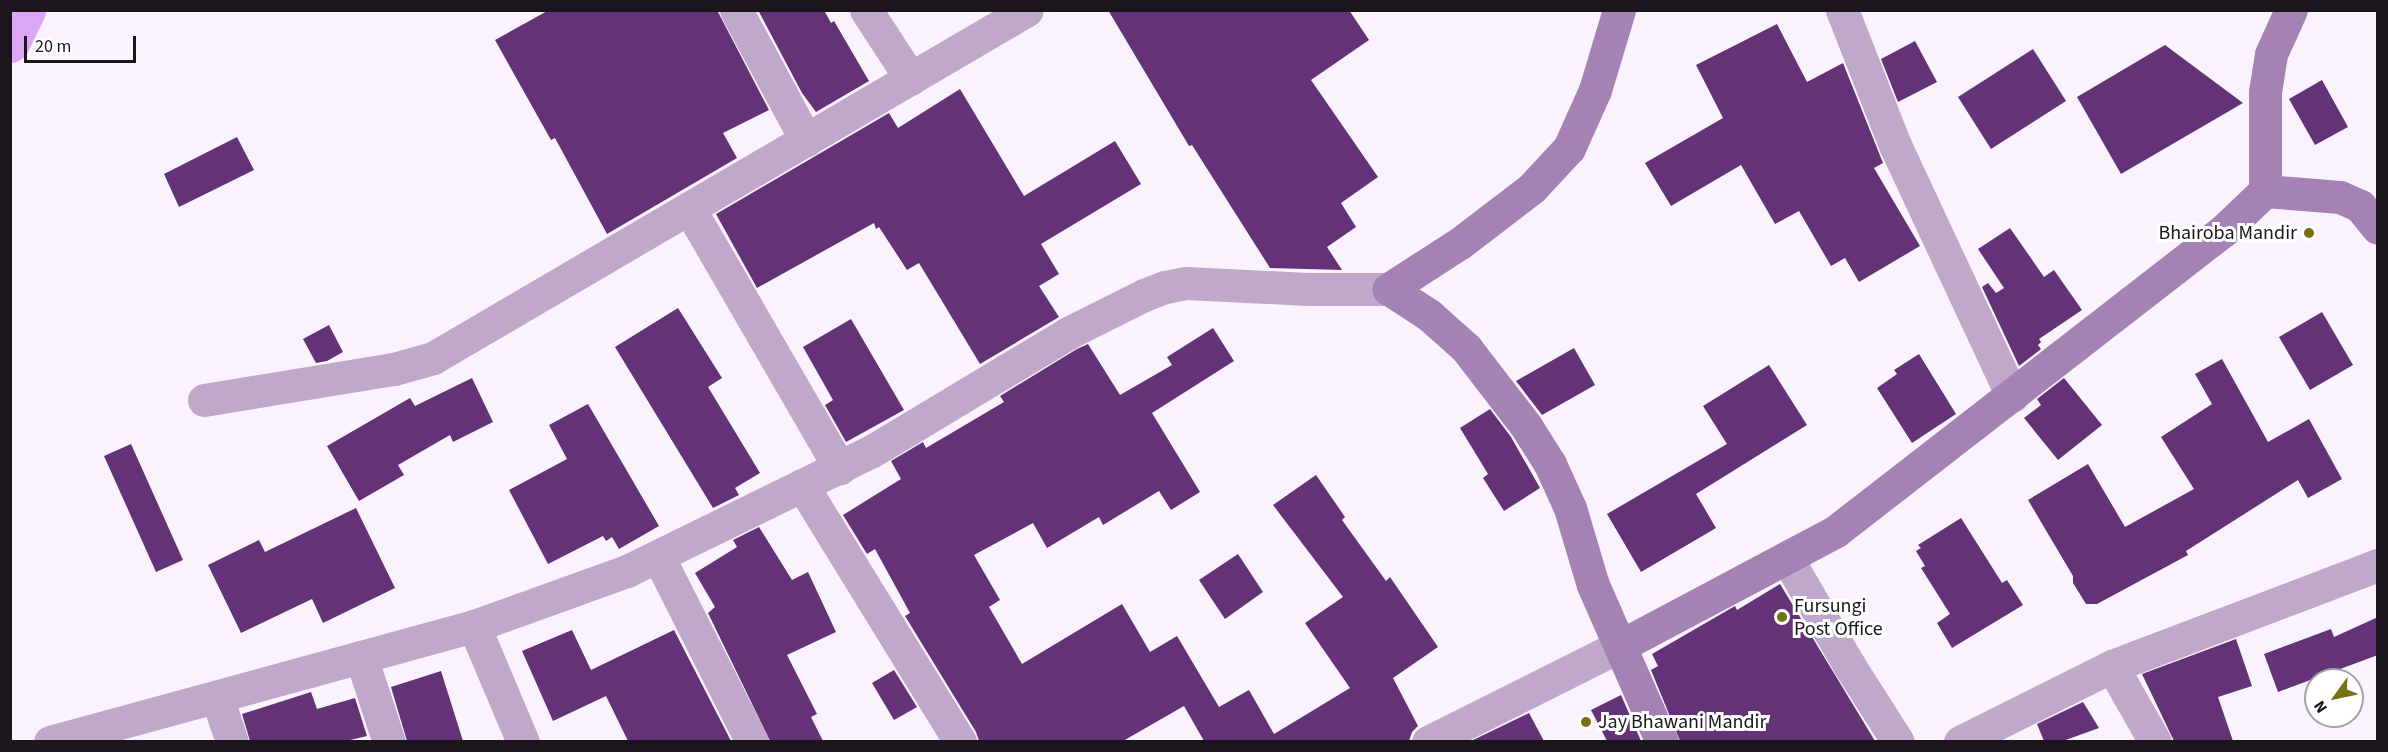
<!DOCTYPE html>
<style>
body{margin:0}
#map{position:relative;width:2388px;height:752px;overflow:hidden;background:#faf3fd;font-family:"Source Sans 3",sans-serif}
div>[style]{position:absolute}
.canal>*{height:39px;margin:-19.5px;padding:0 19.5px;transform-origin:19.5px;border-radius:19.5px;background:#dca6f5}
.building>*{inset:0;background:#633277}
.street>*{height:33px;margin:-16.5px;padding:0 16.5px;transform-origin:16.5px;border-radius:16.5px;background:#c0a8cb}
.secondary>*{height:33px;margin:-16.5px;padding:0 16.5px;transform-origin:16.5px;border-radius:16.5px;background:#a582b4}
.dots>*{width:16px;height:16px;translate:-50% -50%;box-sizing:border-box;border:3px solid #fff;border-radius:50%}
span{translate:-50% -50%;white-space:nowrap;text-align:center;line-height:1.15;-webkit-text-stroke:6px #fff;paint-order:stroke}
.poi-label{font-size:20px;color:#1a161c}
.right{translate:-100% -50%;text-align:right}
.left{translate:0 -50%;text-align:left}
.frame{position:absolute;inset:0;border:12px solid #1a161c;pointer-events:none}
.north{position:absolute;left:2304px;top:668px;width:60px;height:60px;box-sizing:border-box;background:#fff;border:2px solid #a3a2a4;border-radius:50%;rotate:237deg;font-size:16px;font-weight:700;line-height:24px;text-align:center;color:#1a161c}
.north::after{content:'';display:block;margin:auto;width:21px;height:27px;background:#787112;clip-path:polygon(50% 0,100% 100%,50% 72%,0 100%)}
.scale{position:absolute;left:24px;top:36px;width:112px;height:27px;box-sizing:border-box;border:3px solid #1a161c;border-top:0;padding-left:8px;font-size:18px;line-height:21px;white-space:nowrap;color:#1a161c;-webkit-text-stroke:4px #fff;paint-order:stroke}
</style>
<div id="map">
<div class="canal">
<div style="left:10px;top:43px;width:37px;rotate:-64deg"></div>
</div>
<div class="building">
<div style="clip-path:polygon(549px 10px,717px 10px,769px 110px,723px 133px,737px 158px,607px 234px,555px 138px,551px 140px,495px 40px)"></div>
<div style="clip-path:polygon(758px 10px,824px 10px,831px 23px,834px 21px,869px 81px,816px 112px,802px 93px)"></div>
<div style="clip-path:polygon(1108px 10px,1349px 10px,1369px 40px,1311px 80px,1378px 177px,1341px 203px,1356px 227px,1327px 247px,1342px 270px,1270px 268px,1192px 145px,1189px 146px)"></div>
<div style="clip-path:polygon(1777px 24px,1807px 82px,1843px 63px,1883px 163px,1874px 168px,1920px 246px,1859px 282px,1845px 258px,1831px 266px,1799px 211px,1775px 224px,1741px 165px,1671px 206px,1645px 163px,1723px 118px,1696px 65px)"></div>
<div style="clip-path:polygon(1915px 41px,1937px 82px,1898px 102px,1881px 59px)"></div>
<div style="clip-path:polygon(2165px 45px,2243px 103px,2121px 174px,2077px 97px)"></div>
<div style="clip-path:polygon(2033px 49px,2066px 101px,1991px 149px,1958px 97px)"></div>
<div style="clip-path:polygon(2322px 80px,2348px 127px,2315px 145px,2289px 99px)"></div>
<div style="clip-path:polygon(960px 89px,1024px 196px,1115px 141px,1141px 184px,1041px 244px,1059px 274px,1039px 286px,1059px 317px,980px 364px,919px 263px,907px 270px,879px 227px,876px 229px,874px 223px,757px 288px,716px 214px,889px 113px,898px 128px)"></div>
<div style="clip-path:polygon(237px 137px,254px 170px,179px 207px,164px 174px)"></div>
<div style="clip-path:polygon(2010px 228px,2044px 277px,2054px 270px,2082px 310px,2039px 339px,2041px 342px,2038px 345px,2041px 349px,2019px 366px,1982px 287px,1988px 283px,1996px 293px,2004px 288px,1978px 249px)"></div>
<div style="clip-path:polygon(678px 308px,722px 378px,708px 387px,760px 473px,735px 488px,739px 495px,713px 508px,615px 347px)"></div>
<div style="clip-path:polygon(2322px 312px,2353px 365px,2310px 390px,2279px 337px)"></div>
<div style="clip-path:polygon(851px 319px,904px 410px,846px 442px,825px 405px,833px 400px,803px 347px)"></div>
<div style="clip-path:polygon(329px 325px,343px 352px,327px 361px,316px 363px,303px 339px)"></div>
<div style="clip-path:polygon(1213px 328px,1234px 361px,1152px 413px,1200px 492px,1171px 510px,1159px 491px,1103px 525px,1099px 517px,1047px 548px,1033px 523px,974px 555px,1000px 600px,989px 607px,1022px 664px,1122px 604px,1150px 652px,1177px 636px,1219px 707px,1249px 690px,1274px 734px,1350px 688px,1305px 623px,1343px 597px,1273px 505px,1316px 475px,1345px 517px,1342px 520px,1386px 581px,1390px 577px,1438px 647px,1393px 678px,1418px 726px,1412px 732px,1409px 741px,1204px 741px,1184px 706px,1123px 741px,979px 741px,976px 732px,905px 616px,910px 613px,875px 549px,867px 554px,843px 515px,901px 479px,891px 461px,923px 442px,926px 448px,1004px 402px,1000px 396px,1077px 349px,1088px 344px,1120px 395px,1172px 365px,1167px 357px)"></div>
<div style="clip-path:polygon(1574px 348px,1595px 385px,1542px 415px,1516px 381px)"></div>
<div style="clip-path:polygon(1919px 354px,1956px 414px,1912px 443px,1877px 388px,1897px 374px,1894px 370px)"></div>
<div style="clip-path:polygon(2222px 359px,2268px 442px,2309px 419px,2342px 479px,2308px 498px,2298px 480px,2186px 551px,2188px 555px,2097px 604px,2086px 604px,2073px 583px,2073px 576px,2028px 500px,2088px 464px,2125px 527px,2194px 489px,2161px 437px,2212px 404px,2195px 374px)"></div>
<div style="clip-path:polygon(1769px 365px,1807px 425px,1696px 494px,1716px 528px,1641px 572px,1607px 514px,1727px 444px,1703px 406px)"></div>
<div style="clip-path:polygon(472px 378px,493px 422px,453px 442px,450px 435px,398px 465px,404px 475px,359px 501px,327px 446px,410px 398px,415px 406px)"></div>
<div style="clip-path:polygon(2064px 378px,2102px 425px,2058px 460px,2024px 418px,2041px 405px,2037px 399px)"></div>
<div style="clip-path:polygon(588px 404px,659px 526px,619px 549px,612px 537px,606px 541px,603px 536px,548px 564px,509px 490px,567px 459px,549px 425px)"></div>
<div style="clip-path:polygon(1490px 409px,1511px 437px,1540px 488px,1504px 511px,1483px 478px,1488px 474px,1460px 428px)"></div>
<div style="clip-path:polygon(131px 444px,183px 560px,156px 572px,104px 456px)"></div>
<div style="clip-path:polygon(356px 508px,395px 588px,323px 623px,312px 599px,241px 633px,208px 565px,259px 540px,265px 552px)"></div>
<div style="clip-path:polygon(1961px 518px,2002px 583px,2007px 580px,2023px 605px,1952px 648px,1937px 623px,1950px 614px,1921px 568px,1925px 566px,1916px 551px,1921px 548px,1918px 545px)"></div>
<div style="clip-path:polygon(759px 527px,792px 580px,808px 572px,836px 632px,787px 655px,817px 714px,811px 717px,823px 741px,770px 741px,708px 613px,715px 607px,695px 573px,737px 547px,733px 540px)"></div>
<div style="clip-path:polygon(1238px 554px,1263px 592px,1225px 619px,1199px 580px)"></div>
<div style="clip-path:polygon(1780px 584px,1875px 741px,1680px 741px,1651px 670px,1658px 666px,1652px 654px,1735px 606px,1737px 610px)"></div>
<div style="clip-path:polygon(2378px 617px,2378px 655px,2278px 692px,2264px 654px,2331px 629px,2334px 637px)"></div>
<div style="clip-path:polygon(572px 630px,591px 670px,674px 630px,731px 741px,628px 741px,606px 696px,553px 721px,522px 651px)"></div>
<div style="clip-path:polygon(2236px 639px,2252px 686px,2218px 697px,2233px 741px,2174px 741px,2142px 674px)"></div>
<div style="clip-path:polygon(894px 670px,917px 707px,894px 720px,872px 683px)"></div>
<div style="clip-path:polygon(441px 671px,463px 741px,407px 741px,391px 687px)"></div>
<div style="clip-path:polygon(311px 692px,317px 709px,355px 698px,367px 736px,346px 741px,250px 741px,242px 714px)"></div>
<div style="clip-path:polygon(1621px 695px,1641px 741px,1607px 741px,1591px 710px)"></div>
<div style="clip-path:polygon(2083px 702px,2099px 728px,2063px 741px,2044px 741px,2037px 724px)"></div>
<div style="clip-path:polygon(1529px 713px,1544px 741px,1471px 741px)"></div>
</div>
<div class="street">
<div style="left:736px;top:10px;width:148px;rotate:61.7deg"></div>
<div style="left:866px;top:10px;width:82px;rotate:56.9deg"></div>
<div style="left:1842px;top:10px;width:145px;rotate:68.6deg"></div>
<div style="left:1895px;top:145px;width:277px;rotate:65deg"></div>
<div style="left:689px;top:208px;width:301px;rotate:59.9deg"></div>
<div style="left:204px;top:400px;width:193px;rotate:-9.3deg"></div>
<div style="left:394px;top:369px;width:41px;rotate:-15.8deg"></div>
<div style="left:433px;top:358px;width:688px;rotate:-30.36deg"></div>
<div style="left:802px;top:485px;width:302px;rotate:58.4deg"></div>
<div style="left:658px;top:556px;width:208px;rotate:63.2deg"></div>
<div style="left:1787px;top:558px;width:124px;rotate:59.9deg"></div>
<div style="left:1849px;top:665px;width:91px;rotate:57.5deg"></div>
<div style="left:474px;top:626px;width:126px;rotate:67.1deg"></div>
<div style="left:361px;top:657px;width:89px;rotate:71.8deg"></div>
<div style="left:2112px;top:666px;width:87px;rotate:60.5deg"></div>
<div style="left:217px;top:697px;width:47px;rotate:71.6deg"></div>
<div style="left:50px;top:742px;width:440px;rotate:-15.3deg"></div>
<div style="left:474px;top:626px;width:163px;rotate:-19.8deg"></div>
<div style="left:627px;top:571px;width:273px;rotate:-26.1deg"></div>
<div style="left:872px;top:451px;width:229px;rotate:-31deg"></div>
<div style="left:1068px;top:333px;width:85px;rotate:-26.6deg"></div>
<div style="left:1144px;top:295px;width:22px;rotate:-21deg"></div>
<div style="left:1165px;top:287px;width:21px;rotate:-11deg"></div>
<div style="left:1186px;top:283px;width:121px;rotate:2.8deg"></div>
<div style="left:1307px;top:289px;width:82px"></div>
<div style="left:1428px;top:742px;width:215px;rotate:-26.6deg"></div>
<div style="left:1960px;top:742px;width:170px;rotate:-26.6deg"></div>
<div style="left:2112px;top:666px;width:285px;rotate:-20.8deg"></div>
</div>
<div class="secondary">
<div style="left:1619px;top:10px;width:84px;rotate:106.7deg"></div>
<div style="left:1595px;top:90px;width:64px;rotate:114.1deg"></div>
<div style="left:1569px;top:148px;width:54px;rotate:132.8deg"></div>
<div style="left:1532px;top:188px;width:91px;rotate:142.6deg"></div>
<div style="left:1460px;top:243px;width:85px;rotate:147.1deg"></div>
<div style="left:1389px;top:289px;width:48px;rotate:33deg"></div>
<div style="left:1429px;top:315px;width:50px;rotate:41.7deg"></div>
<div style="left:1466px;top:348px;width:98px;rotate:52.4deg"></div>
<div style="left:1526px;top:426px;width:45px;rotate:57.7deg"></div>
<div style="left:1550px;top:464px;width:48px;rotate:65.6deg"></div>
<div style="left:1570px;top:508px;width:80px;rotate:73.4deg"></div>
<div style="left:1593px;top:585px;width:171px;rotate:66.3deg"></div>
<div style="left:2265px;top:191px;width:75px;rotate:4.6deg"></div>
<div style="left:2340px;top:197px;width:22px;rotate:24deg"></div>
<div style="left:2360px;top:206px;width:28px;rotate:51deg"></div>
<div style="left:1620px;top:646px;width:245px;rotate:-28deg"></div>
<div style="left:1836px;top:531px;width:490px;rotate:-37.8deg"></div>
<div style="left:2223px;top:231px;width:58px;rotate:-43.6deg"></div>
<div style="left:2265px;top:191px;width:99px;rotate:-90deg"></div>
<div style="left:2265px;top:92px;width:38px;rotate:-81deg"></div>
<div style="left:2271px;top:54px;width:48px;rotate:-65.6deg"></div>
</div>
<div class="dots">
<div style="left:2309px;top:233px;background:#787112"></div>
<div style="left:1782px;top:617px;background:#787112"></div>
<div style="left:1586px;top:722px;background:#787112"></div>
</div>
<div class="poi-label">
<span class="right" style="left:2297px;top:233px">Bhairoba Mandir</span>
<span class="left" style="left:1794px;top:618px">Fursungi<br>Post Office</span>
<span class="left" style="left:1598px;top:722px">Jay Bhawani Mandir</span>
</div>
<div class="frame"></div>
<div class="north">N</div>
<div class="scale">20 m</div>
</div>
